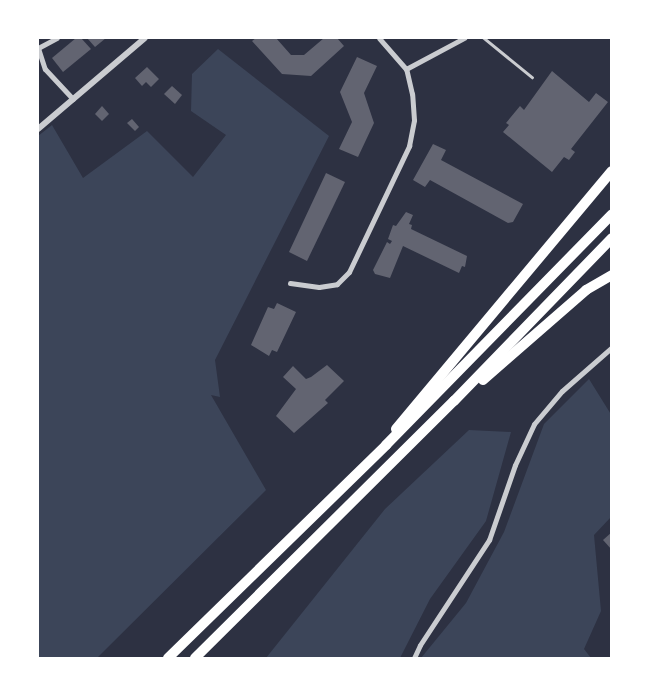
<!DOCTYPE html>
<style>
body{margin:0}
#map{position:relative;width:649px;height:696px;overflow:hidden;background:#2d3142;font-family:Mulish,sans-serif}
div>[style]{position:absolute}
.green>*{inset:0;background:#3c4559}
.building>*{inset:0;background:#626471}
.service>*{height:2.5px;margin:-1.25px;padding:0 1.25px;transform-origin:1.25px;border-radius:1.25px;background:#caccd0}
.minor>*{height:5px;margin:-2.5px;padding:0 2.5px;transform-origin:2.5px;border-radius:2.5px;background:#caccd0}
.tertiary>*{height:6px;margin:-3px;padding:0 3px;transform-origin:3px;border-radius:3px;background:#caccd0}
.motorway>*{height:10px;margin:-5px;padding:0 5px;transform-origin:5px;border-radius:5px;background:#fff}
span{translate:-50% -50%;white-space:nowrap;text-align:center;line-height:1.15;-webkit-text-stroke:4px #fff;paint-order:stroke}
.frame{position:absolute;inset:0;border:39px solid #fff;pointer-events:none}
</style>
<div id="map">
<div class="green">
<div style="clip-path:polygon(218px 49px,329px 136px,215px 360px,220px 397px,211px 395px,266px 490px,97px 658px,38px 658px,38px 136px,52px 125px,83px 178px,147px 131px,193px 177px,226px 135px,191px 111px,192px 74px)"></div>
<div style="clip-path:polygon(589px 379px,612px 416px,611px 517px,594px 535px,601px 611px,584px 649px,591px 658px,421px 658px,466px 603px,504px 532px,544px 424px)"></div>
<div style="clip-path:polygon(469px 430px,511px 432px,486px 521px,430px 599px,400px 658px,266px 658px,385px 509px)"></div>
</div>
<div class="building">
<div style="clip-path:polygon(76px 38px,81px 38px,91px 49px,63px 72px,52px 58px)"></div>
<div style="clip-path:polygon(87px 38px,106px 38px,95px 47px)"></div>
<div style="clip-path:polygon(256px 38px,276px 38px,291px 55px,304px 55px,324px 38px,337px 38px,344px 46px,311px 76px,282px 74px,252px 41px)"></div>
<div style="clip-path:polygon(357px 57px,377px 66px,364px 93px,374px 123px,358px 157px,339px 149px,352px 122px,340px 92px)"></div>
<div style="clip-path:polygon(147px 67px,159px 79px,151px 87px,146px 82px,142px 86px,135px 78px)"></div>
<div style="clip-path:polygon(552px 71px,589px 102px,596px 93px,608px 102px,571px 149px,575px 152px,569px 160px,564px 157px,552px 172px,503px 132px,509px 125px,506px 123px,520px 106px,524px 110px)"></div>
<div style="clip-path:polygon(172px 86px,182px 95px,175px 104px,164px 94px)"></div>
<div style="clip-path:polygon(102px 106px,109px 114px,102px 121px,95px 114px)"></div>
<div style="clip-path:polygon(132px 119px,139px 127px,135px 131px,127px 123px)"></div>
<div style="clip-path:polygon(433px 144px,446px 150px,441px 160px,523px 204px,513px 222px,508px 223px,430px 180px,425px 187px,413px 180px)"></div>
<div style="clip-path:polygon(326px 173px,345px 182px,307px 261px,289px 252px)"></div>
<div style="clip-path:polygon(406px 212px,413px 215px,409px 224px,412px 225px,411px 229px,467px 256px,465px 267px,462px 266px,459px 273px,403px 246px,390px 278px,375px 274px,373px 270px,387px 242px,390px 244px,392px 241px,388px 239px,393px 225px,396px 226px)"></div>
<div style="clip-path:polygon(277px 303px,296px 312px,277px 352px,272px 350px,269px 356px,251px 345px,268px 307px,274px 309px)"></div>
<div style="clip-path:polygon(327px 365px,344px 381px,325px 400px,328px 403px,294px 433px,276px 416px,296px 389px,283px 377px,293px 366px,306px 379px,311px 377px)"></div>
<div style="clip-path:polygon(612px 532px,612px 550px,603px 540px)"></div>
</div>
<div class="service">
<div style="left:484px;top:38px;width:62px;rotate:39.1deg"></div>
</div>
<div class="minor">
<div style="left:38px;top:48px;width:22px;rotate:72deg"></div>
<div style="left:45px;top:69px;width:41px;rotate:47deg"></div>
<div style="left:38px;top:48px;width:21px;rotate:-28deg"></div>
<div style="left:406px;top:69px;width:66px;rotate:-28.1deg"></div>
<div style="left:290px;top:283px;width:29px;rotate:8deg"></div>
<div style="left:319px;top:287px;width:18px;rotate:-9deg"></div>
<div style="left:337px;top:284px;width:17px;rotate:-45deg"></div>
<div style="left:349px;top:272px;width:140px;rotate:-64.5deg"></div>
<div style="left:409px;top:146px;width:26px;rotate:-79deg"></div>
<div style="left:414px;top:120px;width:26px;rotate:-94deg"></div>
<div style="left:412px;top:94px;width:26px;rotate:-103deg"></div>
<div style="left:406px;top:69px;width:41px;rotate:-131.1deg"></div>
<div style="left:414px;top:658px;width:14px;rotate:-65deg"></div>
<div style="left:420px;top:645px;width:126px;rotate:-56.7deg"></div>
<div style="left:489px;top:540px;width:79px;rotate:-70.9deg"></div>
<div style="left:515px;top:465px;width:45px;rotate:-65.1deg"></div>
<div style="left:534px;top:424px;width:43px;rotate:-49.7deg"></div>
<div style="left:562px;top:391px;width:67px;rotate:-41.3deg"></div>
</div>
<div class="tertiary">
<div style="left:38px;top:129px;width:140px;rotate:-40.4deg"></div>
</div>
<div class="motorway">
<div style="left:483px;top:380px;width:137px;rotate:-41.1deg"></div>
<div style="left:586px;top:290px;width:30px;rotate:-30deg"></div>
<div style="left:396px;top:429px;width:336px;rotate:-50.1deg"></div>
<div style="left:168px;top:658px;width:305px;rotate:-44.3deg"></div>
<div style="left:386px;top:445px;width:323px;rotate:-45.6deg"></div>
<div style="left:195px;top:658px;width:365px;rotate:-44.8deg"></div>
<div style="left:454px;top:401px;width:227px;rotate:-45.9deg"></div>
</div>
<div class="frame"></div>
</div>
